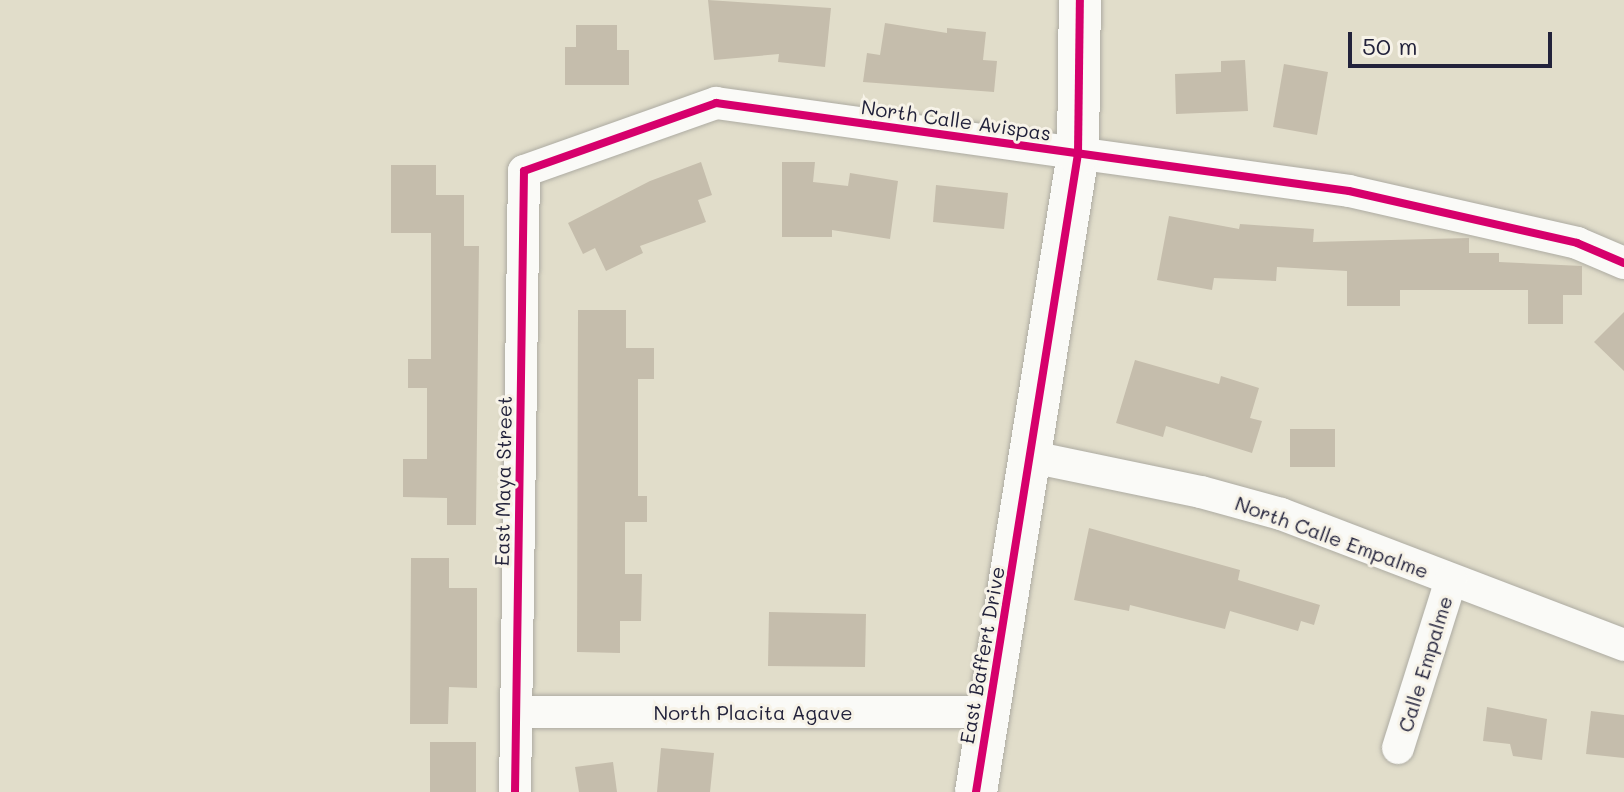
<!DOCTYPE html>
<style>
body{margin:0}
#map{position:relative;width:1624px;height:792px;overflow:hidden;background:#e1ddca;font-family:Mali,sans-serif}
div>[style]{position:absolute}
.building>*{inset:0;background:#c5bdac}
.roads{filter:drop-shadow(0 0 2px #adaba2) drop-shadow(0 0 2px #adaba2)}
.minor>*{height:32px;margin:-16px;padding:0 16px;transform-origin:16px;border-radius:16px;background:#fafaf7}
.tertiary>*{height:42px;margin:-21px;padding:0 21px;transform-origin:21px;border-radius:21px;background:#fafaf7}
.cycleway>*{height:8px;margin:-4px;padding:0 4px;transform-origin:4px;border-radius:4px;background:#d6006c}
span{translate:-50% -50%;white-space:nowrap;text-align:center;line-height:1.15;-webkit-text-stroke:6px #f7f3e8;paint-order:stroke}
.street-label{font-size:20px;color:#22223b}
.scale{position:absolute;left:1348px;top:32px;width:204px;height:36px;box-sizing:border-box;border:4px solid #22223b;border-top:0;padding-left:10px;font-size:24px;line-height:28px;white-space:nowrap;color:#22223b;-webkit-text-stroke:6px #f7f3e8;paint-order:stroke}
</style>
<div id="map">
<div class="building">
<div style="clip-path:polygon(708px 0,831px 8px,825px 67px,778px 62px,779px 54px,714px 60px)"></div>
<div style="clip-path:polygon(885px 23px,947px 33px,947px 28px,986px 32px,983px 60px,997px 61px,994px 92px,863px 82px,867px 53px,880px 55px)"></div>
<div style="clip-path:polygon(576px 25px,617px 25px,617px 50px,629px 50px,629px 85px,565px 85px,565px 47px,576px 47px)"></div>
<div style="clip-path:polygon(1245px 60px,1248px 111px,1176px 114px,1175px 74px,1221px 72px,1221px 61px)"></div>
<div style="clip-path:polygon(1284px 64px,1328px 72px,1317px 135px,1273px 127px)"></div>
<div style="clip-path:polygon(701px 162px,712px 195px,698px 200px,706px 222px,640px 246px,643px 253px,606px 271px,595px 248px,583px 254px,568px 223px,650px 181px)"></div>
<div style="clip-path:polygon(782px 162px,815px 162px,813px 182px,848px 186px,850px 173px,898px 181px,890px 239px,832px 230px,832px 237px,782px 237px)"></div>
<div style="clip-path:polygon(391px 165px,436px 165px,436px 195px,464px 195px,464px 246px,479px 246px,476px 525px,447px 525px,447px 498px,403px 497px,403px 459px,427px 459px,427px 388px,408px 388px,408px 359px,431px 359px,431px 233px,391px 233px)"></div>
<div style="clip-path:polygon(936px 185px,1008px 193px,1004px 229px,933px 222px)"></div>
<div style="clip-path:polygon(1169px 216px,1239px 229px,1240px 224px,1314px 229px,1313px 242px,1469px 238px,1469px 253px,1499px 253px,1499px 262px,1582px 266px,1582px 295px,1563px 295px,1563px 324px,1528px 324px,1528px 290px,1400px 290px,1400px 306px,1347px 306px,1347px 271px,1277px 267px,1276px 281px,1214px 278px,1212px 290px,1157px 280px)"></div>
<div style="clip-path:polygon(578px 310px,626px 310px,626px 348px,654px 348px,654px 379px,638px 379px,638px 496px,647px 496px,647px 522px,625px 522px,625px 574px,642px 574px,641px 621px,620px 621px,620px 653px,577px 652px)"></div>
<div style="clip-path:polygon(1624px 312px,1624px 371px,1594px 342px)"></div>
<div style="clip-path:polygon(1135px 360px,1219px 384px,1221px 376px,1259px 388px,1250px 418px,1262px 421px,1252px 453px,1166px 426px,1163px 437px,1116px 423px)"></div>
<div style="clip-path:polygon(1290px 429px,1335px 429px,1335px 467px,1290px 467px)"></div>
<div style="clip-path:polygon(1089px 528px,1240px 570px,1238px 580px,1320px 605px,1314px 625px,1301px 621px,1298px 631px,1230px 611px,1225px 629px,1130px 605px,1129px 611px,1074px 600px)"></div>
<div style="clip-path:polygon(411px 558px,449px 558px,449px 588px,477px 588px,477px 688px,449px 687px,448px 724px,410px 724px)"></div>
<div style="clip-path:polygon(769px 612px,866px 614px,865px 667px,768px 666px)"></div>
<div style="clip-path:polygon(1487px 707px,1547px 719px,1542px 760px,1513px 756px,1510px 744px,1483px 741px)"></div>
<div style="clip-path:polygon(1591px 711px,1624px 715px,1624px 758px,1586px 754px)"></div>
<div style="clip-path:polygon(430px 742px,476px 742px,476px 792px,430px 792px)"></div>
<div style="clip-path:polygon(661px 748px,714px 753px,710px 792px,657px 792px)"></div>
<div style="clip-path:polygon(613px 762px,617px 792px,579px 792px,575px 767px)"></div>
</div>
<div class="roads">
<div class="minor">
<div style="left:1032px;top:457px;width:173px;rotate:11.7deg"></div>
<div style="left:1201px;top:492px;width:83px;rotate:15.4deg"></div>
<div style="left:1281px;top:514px;width:367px;rotate:20.9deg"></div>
<div style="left:516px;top:712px;width:473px"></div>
<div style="left:1398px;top:748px;width:176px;rotate:-72.5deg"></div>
<div style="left:515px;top:792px;width:621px;rotate:-89.17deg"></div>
<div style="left:524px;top:171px;width:204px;rotate:-19.5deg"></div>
<div style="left:716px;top:103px;width:639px;rotate:7.91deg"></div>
<div style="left:1349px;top:191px;width:234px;rotate:12.8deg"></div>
<div style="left:1577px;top:243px;width:51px;rotate:23.1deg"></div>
</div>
<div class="tertiary">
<div style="left:976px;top:792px;width:646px;rotate:-80.92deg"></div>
<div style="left:1078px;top:154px;width:154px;rotate:-89.3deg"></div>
</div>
</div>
<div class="cycleway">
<div style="left:515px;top:792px;width:621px;rotate:-89.17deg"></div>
<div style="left:524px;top:171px;width:204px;rotate:-19.5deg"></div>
<div style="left:716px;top:103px;width:639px;rotate:7.91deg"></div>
<div style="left:1349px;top:191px;width:234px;rotate:12.8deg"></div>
<div style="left:1577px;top:243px;width:51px;rotate:23.1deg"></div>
<div style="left:976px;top:792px;width:646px;rotate:-80.92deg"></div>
<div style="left:1078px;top:154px;width:154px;rotate:-89.3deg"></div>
</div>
<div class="street-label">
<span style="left:956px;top:120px;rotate:8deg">North Calle Avispas</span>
<span style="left:503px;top:481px;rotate:-89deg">East Maya Street</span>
<span style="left:1332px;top:537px;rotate:20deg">North Calle Empalme</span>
<span style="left:982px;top:655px;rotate:-80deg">East Baffert Drive</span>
<span style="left:1425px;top:664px;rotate:-73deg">Calle Empalme</span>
<span style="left:753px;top:712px">North Placita Agave</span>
</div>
<div class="scale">50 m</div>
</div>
